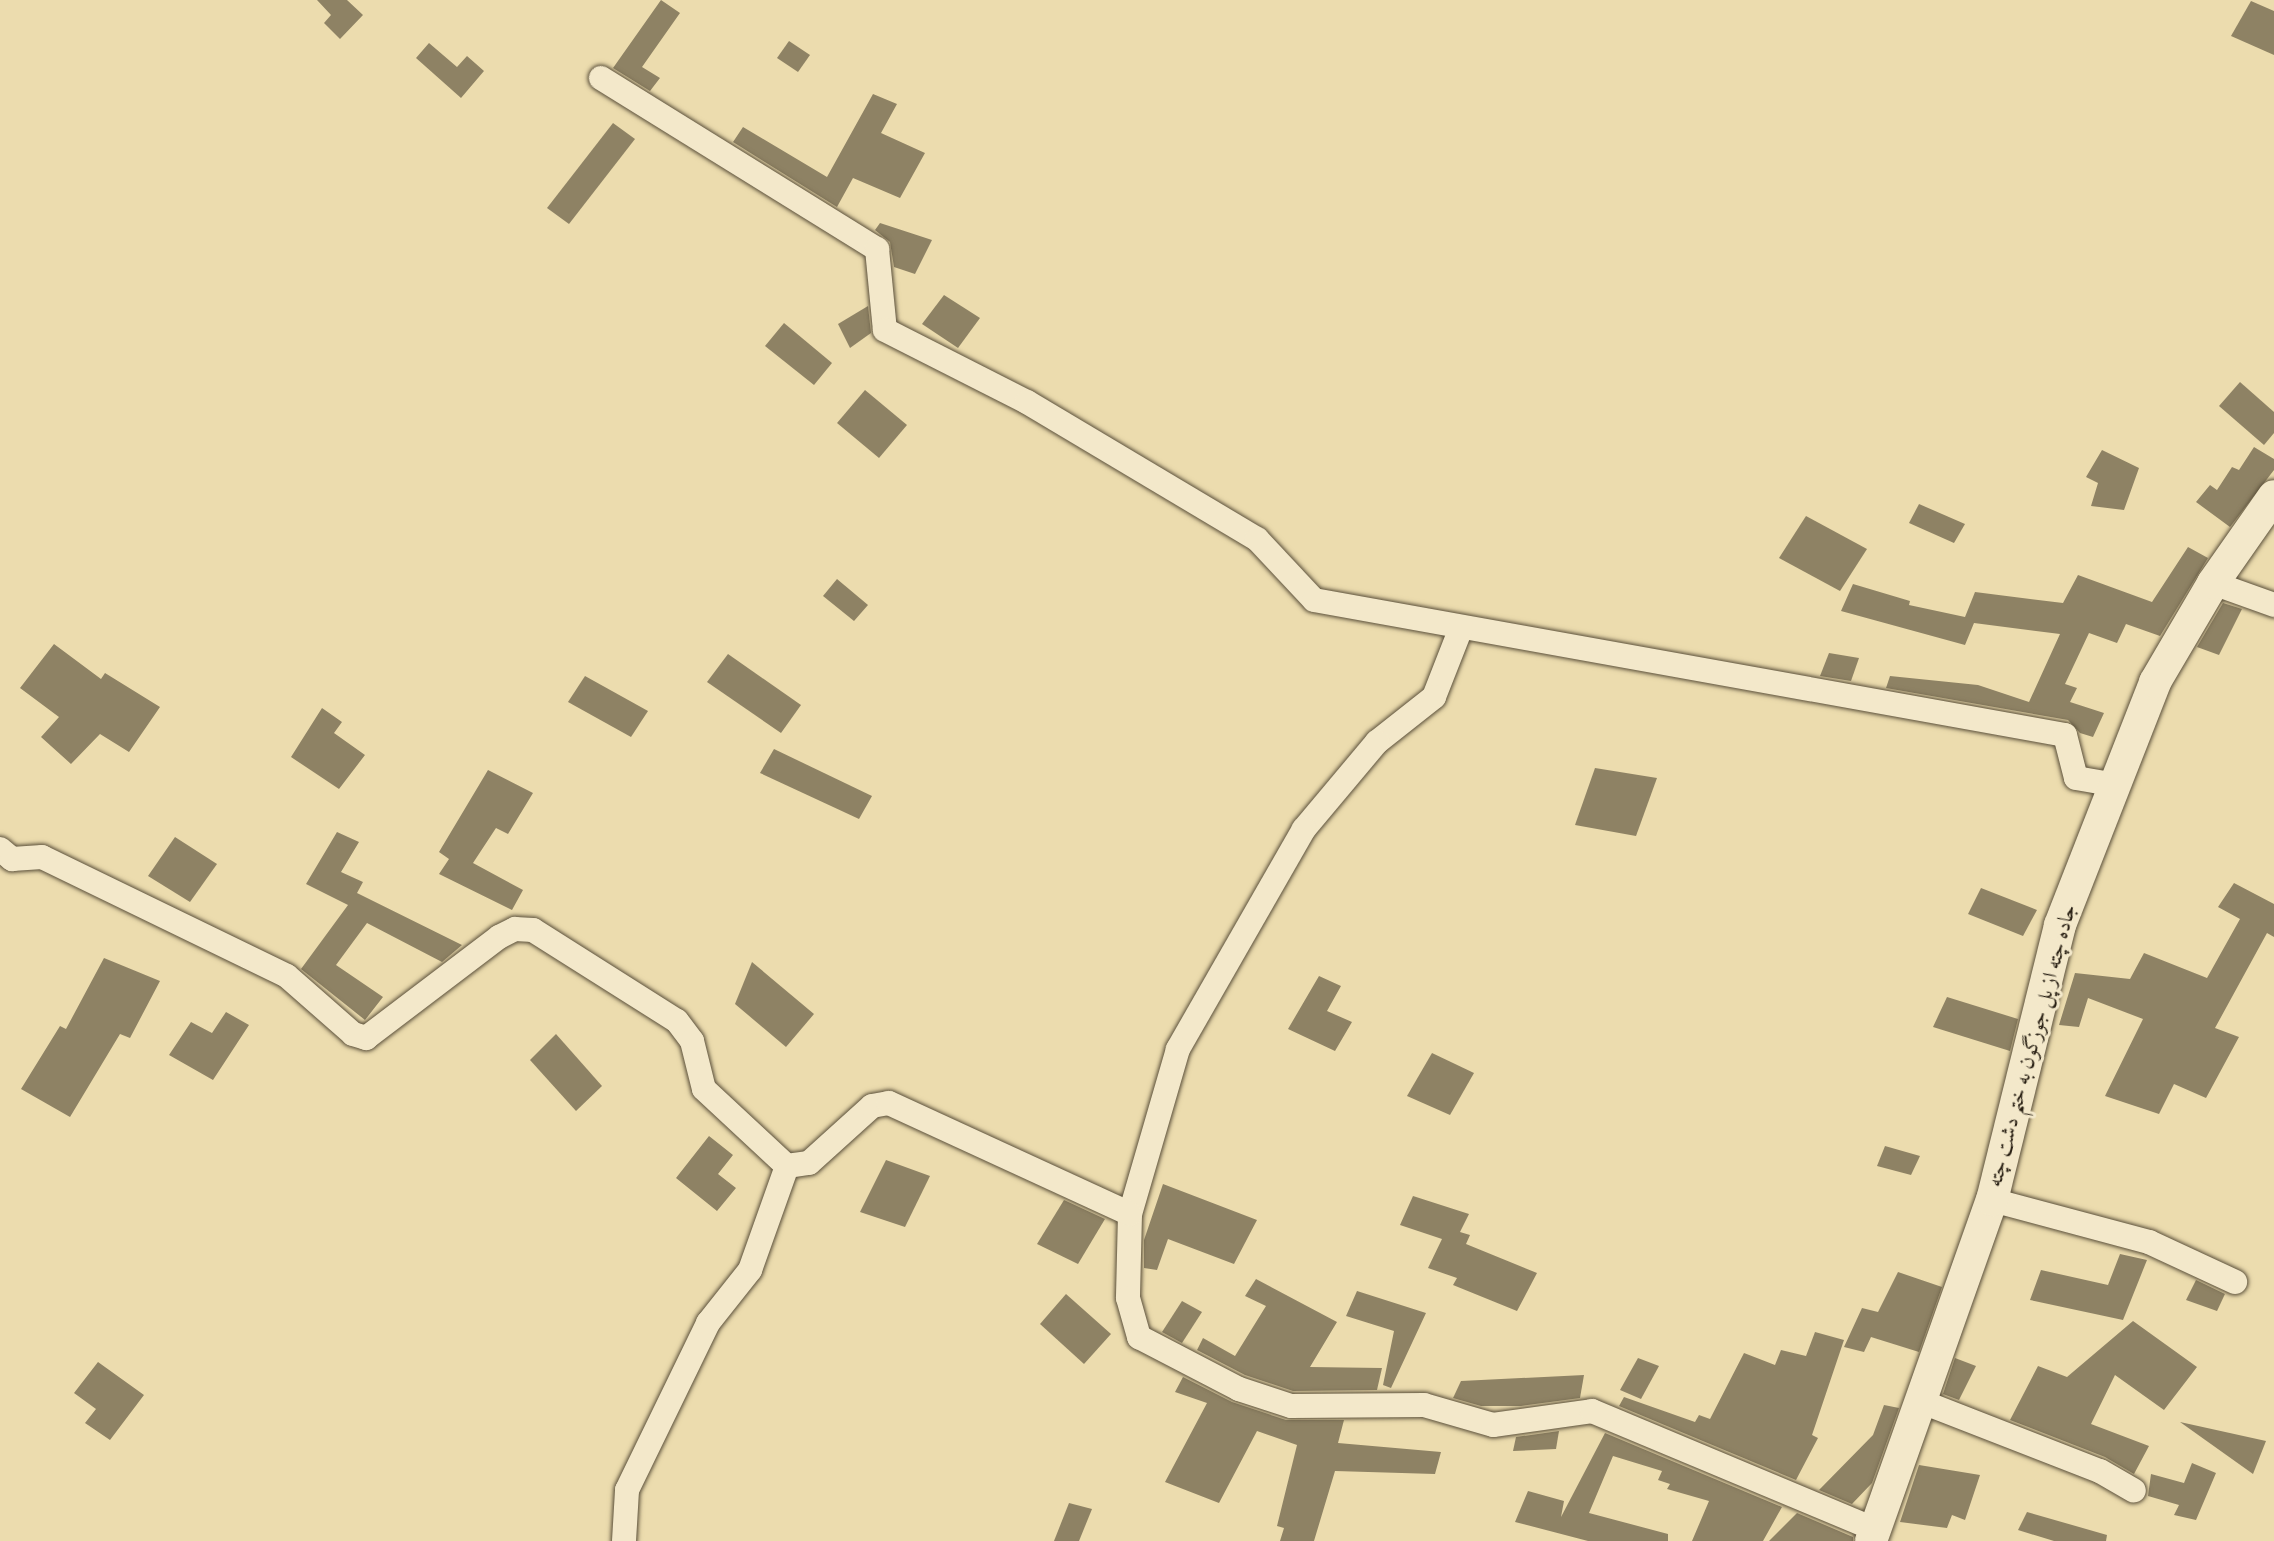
<!DOCTYPE html>
<meta charset="utf-8">
<style>
body{margin:0}
#map{position:relative;width:2274px;height:1541px;overflow:hidden;background:#ecdcae;font-family:"Sorts Mill Goudy",Amiri,serif}
div>[style]{position:absolute}
.building>*{inset:0;background:#8e8264}
.roads{filter:drop-shadow(0 0 2px #5a4f3a) drop-shadow(0 0 2px #5a4f3a)}
.minor>*{height:24px;margin:-12px;padding:0 12px;transform-origin:12px;border-radius:12px;background:#f3e8ca}
.tertiary>*{height:32px;margin:-16px;padding:0 16px;transform-origin:16px;border-radius:16px;background:#f3e8ca}
span{translate:-50% -50%;white-space:nowrap;text-align:center;line-height:1.15;-webkit-text-stroke:6px #f3e8ca;paint-order:stroke}
.street-label{font-size:21px;color:#292014}
</style>
<div id="map">
<div class="building">
<div style="clip-path:polygon(317px 0,347px 0,363px 15px,340px 39px,324px 23px,331px 15px)"></div>
<div style="clip-path:polygon(661px 0,680px 13px,642px 67px,660px 78px,650px 91px,613px 68px)"></div>
<div style="clip-path:polygon(2251px 1px,2274px 11px,2274px 55px,2231px 36px)"></div>
<div style="clip-path:polygon(789px 41px,810px 55px,798px 72px,777px 58px)"></div>
<div style="clip-path:polygon(429px 43px,457px 67px,467px 56px,484px 71px,461px 98px,416px 58px)"></div>
<div style="clip-path:polygon(873px 94px,897px 104px,881px 133px,925px 153px,900px 198px,853px 178px,837px 207px,733px 142px,743px 127px,827px 177px)"></div>
<div style="clip-path:polygon(613px 123px,635px 139px,569px 224px,547px 208px)"></div>
<div style="clip-path:polygon(880px 223px,932px 240px,915px 274px,894px 267px,890px 242px,875px 230px)"></div>
<div style="clip-path:polygon(944px 295px,980px 318px,958px 348px,922px 324px)"></div>
<div style="clip-path:polygon(868px 306px,871px 333px,850px 348px,838px 324px)"></div>
<div style="clip-path:polygon(784px 323px,832px 363px,814px 385px,765px 346px)"></div>
<div style="clip-path:polygon(2240px 382px,2274px 412px,2274px 433px,2264px 445px,2219px 406px)"></div>
<div style="clip-path:polygon(865px 390px,907px 425px,879px 458px,837px 423px)"></div>
<div style="clip-path:polygon(2254px 447px,2274px 459px,2274px 470px,2230px 527px,2196px 502px,2210px 485px,2217px 490px,2232px 467px,2239px 470px)"></div>
<div style="clip-path:polygon(2102px 450px,2139px 468px,2124px 510px,2091px 506px,2098px 483px,2086px 477px)"></div>
<div style="clip-path:polygon(1919px 504px,1965px 524px,1954px 543px,1909px 523px)"></div>
<div style="clip-path:polygon(1806px 516px,1867px 549px,1840px 591px,1779px 558px)"></div>
<div style="clip-path:polygon(2188px 547px,2208px 558px,2160px 636px,2126px 624px,2117px 643px,2089px 633px,2065px 684px,2077px 688px,2070px 702px,2104px 713px,2093px 737px,2080px 733px,2068px 720px,1886px 688px,1890px 676px,1978px 685px,2029px 702px,2060px 634px,1974px 623px,1965px 645px,1841px 611px,1853px 584px,1910px 601px,1909px 605px,1965px 617px,1975px 592px,2063px 603px,2078px 575px,2152px 602px)"></div>
<div style="clip-path:polygon(837px 579px,868px 605px,854px 621px,823px 596px)"></div>
<div style="clip-path:polygon(2223px 603px,2242px 609px,2219px 655px,2197px 647px)"></div>
<div style="clip-path:polygon(54px 644px,101px 679px,105px 673px,160px 707px,129px 752px,100px 734px,71px 764px,41px 737px,59px 717px,20px 688px)"></div>
<div style="clip-path:polygon(1829px 653px,1859px 658px,1851px 681px,1820px 676px)"></div>
<div style="clip-path:polygon(728px 654px,801px 705px,781px 733px,707px 682px)"></div>
<div style="clip-path:polygon(585px 676px,648px 711px,631px 737px,568px 702px)"></div>
<div style="clip-path:polygon(322px 708px,342px 722px,334px 733px,365px 755px,339px 789px,291px 757px)"></div>
<div style="clip-path:polygon(774px 749px,872px 796px,859px 819px,760px 773px)"></div>
<div style="clip-path:polygon(1595px 768px,1657px 778px,1636px 836px,1575px 825px)"></div>
<div style="clip-path:polygon(488px 770px,533px 793px,508px 834px,496px 828px,473px 863px,523px 890px,512px 910px,439px 874px,449px 859px,439px 852px)"></div>
<div style="clip-path:polygon(337px 832px,359px 842px,341px 872px,363px 882px,357px 893px,462px 945px,442px 962px,367px 923px,336px 965px,383px 997px,365px 1020px,301px 969px,348px 905px,306px 884px)"></div>
<div style="clip-path:polygon(175px 837px,217px 864px,190px 902px,148px 876px)"></div>
<div style="clip-path:polygon(2234px 883px,2274px 904px,2274px 937px,2267px 933px,2215px 1028px,2239px 1037px,2206px 1098px,2174px 1084px,2159px 1114px,2105px 1096px,2143px 1019px,2088px 998px,2079px 1027px,2059px 1025px,2075px 973px,2130px 979px,2144px 953px,2207px 978px,2240px 919px,2218px 907px)"></div>
<div style="clip-path:polygon(1981px 888px,2037px 910px,2023px 936px,1968px 914px)"></div>
<div style="clip-path:polygon(104px 958px,160px 981px,130px 1038px,120px 1034px,70px 1117px,21px 1089px,60px 1026px,66px 1029px)"></div>
<div style="clip-path:polygon(752px 962px,814px 1014px,786px 1047px,735px 1004px)"></div>
<div style="clip-path:polygon(1319px 976px,1341px 986px,1327px 1011px,1352px 1022px,1335px 1051px,1288px 1029px)"></div>
<div style="clip-path:polygon(1947px 997px,2018px 1019px,2010px 1051px,1933px 1027px)"></div>
<div style="clip-path:polygon(226px 1012px,249px 1025px,213px 1080px,169px 1055px,191px 1022px,212px 1033px)"></div>
<div style="clip-path:polygon(556px 1034px,602px 1086px,576px 1111px,530px 1060px)"></div>
<div style="clip-path:polygon(1432px 1053px,1474px 1073px,1450px 1115px,1407px 1096px)"></div>
<div style="clip-path:polygon(709px 1136px,733px 1155px,718px 1174px,736px 1188px,717px 1211px,676px 1178px)"></div>
<div style="clip-path:polygon(1885px 1146px,1920px 1156px,1911px 1175px,1877px 1166px)"></div>
<div style="clip-path:polygon(886px 1160px,930px 1176px,905px 1227px,860px 1212px)"></div>
<div style="clip-path:polygon(1163px 1184px,1257px 1220px,1234px 1264px,1168px 1239px,1157px 1270px,1144px 1268px,1144px 1240px)"></div>
<div style="clip-path:polygon(1413px 1196px,1469px 1214px,1460px 1232px,1470px 1235px,1466px 1244px,1537px 1273px,1517px 1311px,1453px 1285px,1457px 1278px,1428px 1268px,1442px 1239px,1400px 1225px)"></div>
<div style="clip-path:polygon(1064px 1200px,1105px 1219px,1078px 1264px,1037px 1244px)"></div>
<div style="clip-path:polygon(2120px 1254px,2147px 1260px,2123px 1320px,2030px 1300px,2041px 1270px,2108px 1285px)"></div>
<div style="clip-path:polygon(1898px 1272px,1942px 1287px,1919px 1352px,1871px 1337px,1864px 1352px,1844px 1347px,1862px 1308px,1878px 1312px)"></div>
<div style="clip-path:polygon(1256px 1279px,1337px 1322px,1310px 1367px,1382px 1368px,1377px 1390px,1293px 1391px,1245px 1375px,1197px 1350px,1203px 1338px,1235px 1356px,1266px 1306px,1245px 1296px)"></div>
<div style="clip-path:polygon(2196px 1280px,2225px 1294px,2217px 1311px,2186px 1300px)"></div>
<div style="clip-path:polygon(1357px 1291px,1426px 1313px,1391px 1388px,1383px 1385px,1394px 1331px,1346px 1316px)"></div>
<div style="clip-path:polygon(1066px 1294px,1111px 1334px,1084px 1364px,1040px 1324px)"></div>
<div style="clip-path:polygon(1182px 1301px,1202px 1312px,1182px 1343px,1162px 1332px)"></div>
<div style="clip-path:polygon(2133px 1321px,2197px 1367px,2164px 1410px,2115px 1375px,2091px 1424px,2149px 1446px,2134px 1474px,2105px 1457px,2010px 1420px,2038px 1366px,2067px 1377px)"></div>
<div style="clip-path:polygon(1815px 1332px,1844px 1340px,1812px 1435px,1818px 1438px,1796px 1480px,1619px 1406px,1624px 1397px,1695px 1422px,1699px 1415px,1710px 1419px,1744px 1353px,1775px 1365px,1781px 1350px,1806px 1356px)"></div>
<div style="clip-path:polygon(1638px 1358px,1659px 1366px,1641px 1399px,1620px 1390px)"></div>
<div style="clip-path:polygon(1955px 1358px,1976px 1366px,1959px 1400px,1943px 1394px)"></div>
<div style="clip-path:polygon(98px 1362px,144px 1395px,110px 1440px,85px 1423px,96px 1409px,74px 1393px)"></div>
<div style="clip-path:polygon(1584px 1375px,1580px 1398px,1521px 1406px,1481px 1406px,1453px 1398px,1461px 1381px)"></div>
<div style="clip-path:polygon(1183px 1377px,1232px 1402px,1286px 1420px,1344px 1420px,1338px 1443px,1441px 1452px,1435px 1474px,1335px 1471px,1314px 1541px,1280px 1541px,1284px 1528px,1277px 1526px,1297px 1445px,1257px 1431px,1219px 1503px,1165px 1482px,1207px 1403px,1175px 1392px)"></div>
<div style="clip-path:polygon(1884px 1405px,1899px 1408px,1872px 1483px,1852px 1504px,1819px 1490px,1873px 1435px)"></div>
<div style="clip-path:polygon(2180px 1422px,2266px 1441px,2253px 1474px)"></div>
<div style="clip-path:polygon(1559px 1431px,1556px 1449px,1513px 1451px,1516px 1437px)"></div>
<div style="clip-path:polygon(1605px 1433px,1782px 1507px,1763px 1541px,1692px 1541px,1709px 1501px,1667px 1489px,1670px 1484px,1658px 1480px,1662px 1471px,1613px 1456px,1589px 1513px,1668px 1534px,1668px 1541px,1588px 1541px,1515px 1522px,1528px 1491px,1564px 1501px,1561px 1517px)"></div>
<div style="clip-path:polygon(2192px 1463px,2216px 1473px,2196px 1520px,2174px 1515px,2179px 1505px,2148px 1496px,2151px 1474px,2184px 1483px)"></div>
<div style="clip-path:polygon(1919px 1465px,1980px 1475px,1965px 1520px,1952px 1515px,1947px 1528px,1900px 1522px)"></div>
<div style="clip-path:polygon(1069px 1503px,1092px 1509px,1079px 1541px,1054px 1541px)"></div>
<div style="clip-path:polygon(2027px 1512px,2107px 1535px,2106px 1541px,2054px 1541px,2018px 1530px)"></div>
<div style="clip-path:polygon(1797px 1513px,1853px 1537px,1853px 1541px,1769px 1541px)"></div>
</div>
<div class="roads">
<div class="minor">
<div style="left:601px;top:78px;width:325px;rotate:31.8deg"></div>
<div style="left:877px;top:249px;width:81px;rotate:84.4deg"></div>
<div style="left:885px;top:330px;width:159px;rotate:26.9deg"></div>
<div style="left:1027px;top:402px;width:268px;rotate:30.8deg"></div>
<div style="left:1257px;top:539px;width:83px;rotate:46.9deg"></div>
<div style="left:1314px;top:600px;width:763px;rotate:10.19deg"></div>
<div style="left:2065px;top:735px;width:44px;rotate:75.7deg"></div>
<div style="left:2076px;top:778px;width:41px;rotate:9.9deg"></div>
<div style="left:2213px;top:583px;width:65px;rotate:19.8deg"></div>
<div style="left:1461px;top:628px;width:74px;rotate:111.4deg"></div>
<div style="left:1434px;top:697px;width:73px;rotate:141.7deg"></div>
<div style="left:1377px;top:742px;width:114px;rotate:130deg"></div>
<div style="left:1304px;top:829px;width:254px;rotate:119.8deg"></div>
<div style="left:1178px;top:1049px;width:172px;rotate:106.2deg"></div>
<div style="left:1130px;top:1214px;width:84px;rotate:91.4deg"></div>
<div style="left:1128px;top:1298px;width:41px;rotate:74.2deg"></div>
<div style="left:1139px;top:1337px;width:113px;rotate:27.5deg"></div>
<div style="left:1239px;top:1389px;width:55px;rotate:18.1deg"></div>
<div style="left:1291px;top:1406px;width:133px;rotate:-0.4deg"></div>
<div style="left:1424px;top:1405px;width:72px;rotate:16.2deg"></div>
<div style="left:1493px;top:1425px;width:100px;rotate:-8deg"></div>
<div style="left:1592px;top:1411px;width:306px;rotate:22.7deg"></div>
<div style="left:0;top:849px;width:16px;rotate:40deg"></div>
<div style="left:12px;top:859px;width:30px;rotate:-4deg"></div>
<div style="left:42px;top:857px;width:272px;rotate:25.9deg"></div>
<div style="left:287px;top:976px;width:88px;rotate:41.3deg"></div>
<div style="left:353px;top:1034px;width:14px;rotate:17deg"></div>
<div style="left:366px;top:1038px;width:167px;rotate:-37.2deg"></div>
<div style="left:499px;top:937px;width:18px;rotate:-27deg"></div>
<div style="left:515px;top:929px;width:18px;rotate:3deg"></div>
<div style="left:533px;top:930px;width:170px;rotate:32.3deg"></div>
<div style="left:677px;top:1021px;width:25px;rotate:53deg"></div>
<div style="left:692px;top:1041px;width:49px;rotate:76deg"></div>
<div style="left:704px;top:1089px;width:113px;rotate:42.9deg"></div>
<div style="left:787px;top:1166px;width:22px;rotate:-8deg"></div>
<div style="left:809px;top:1163px;width:85px;rotate:-42.1deg"></div>
<div style="left:872px;top:1106px;width:17px;rotate:-10deg"></div>
<div style="left:889px;top:1103px;width:265px;rotate:24.7deg"></div>
<div style="left:1992px;top:1200px;width:163px;rotate:15deg"></div>
<div style="left:2149px;top:1242px;width:95px;rotate:24.9deg"></div>
<div style="left:1920px;top:1401px;width:193px;rotate:21.3deg"></div>
<div style="left:2100px;top:1471px;width:39px;rotate:30deg"></div>
<div style="left:624px;top:1541px;width:51px;rotate:-86.6deg"></div>
<div style="left:627px;top:1490px;width:186px;rotate:-64.1deg"></div>
<div style="left:708px;top:1323px;width:68px;rotate:-51.6deg"></div>
<div style="left:750px;top:1270px;width:110px;rotate:-70.4deg"></div>
</div>
<div class="tertiary">
<div style="left:1871px;top:1541px;width:362px;rotate:-70.5deg"></div>
<div style="left:1992px;top:1200px;width:283px;rotate:-76.1deg"></div>
<div style="left:2060px;top:925px;width:261px;rotate:-68.6deg"></div>
<div style="left:2155px;top:682px;width:115px;rotate:-59.6deg"></div>
<div style="left:2213px;top:583px;width:106px;rotate:-55deg"></div>
</div>
</div>
<div class="street-label">
<span style="left:2033px;top:1046px;rotate:-75deg">جاده چته از پل جوزگون به ختم دشت چته</span>
</div>
</div>
